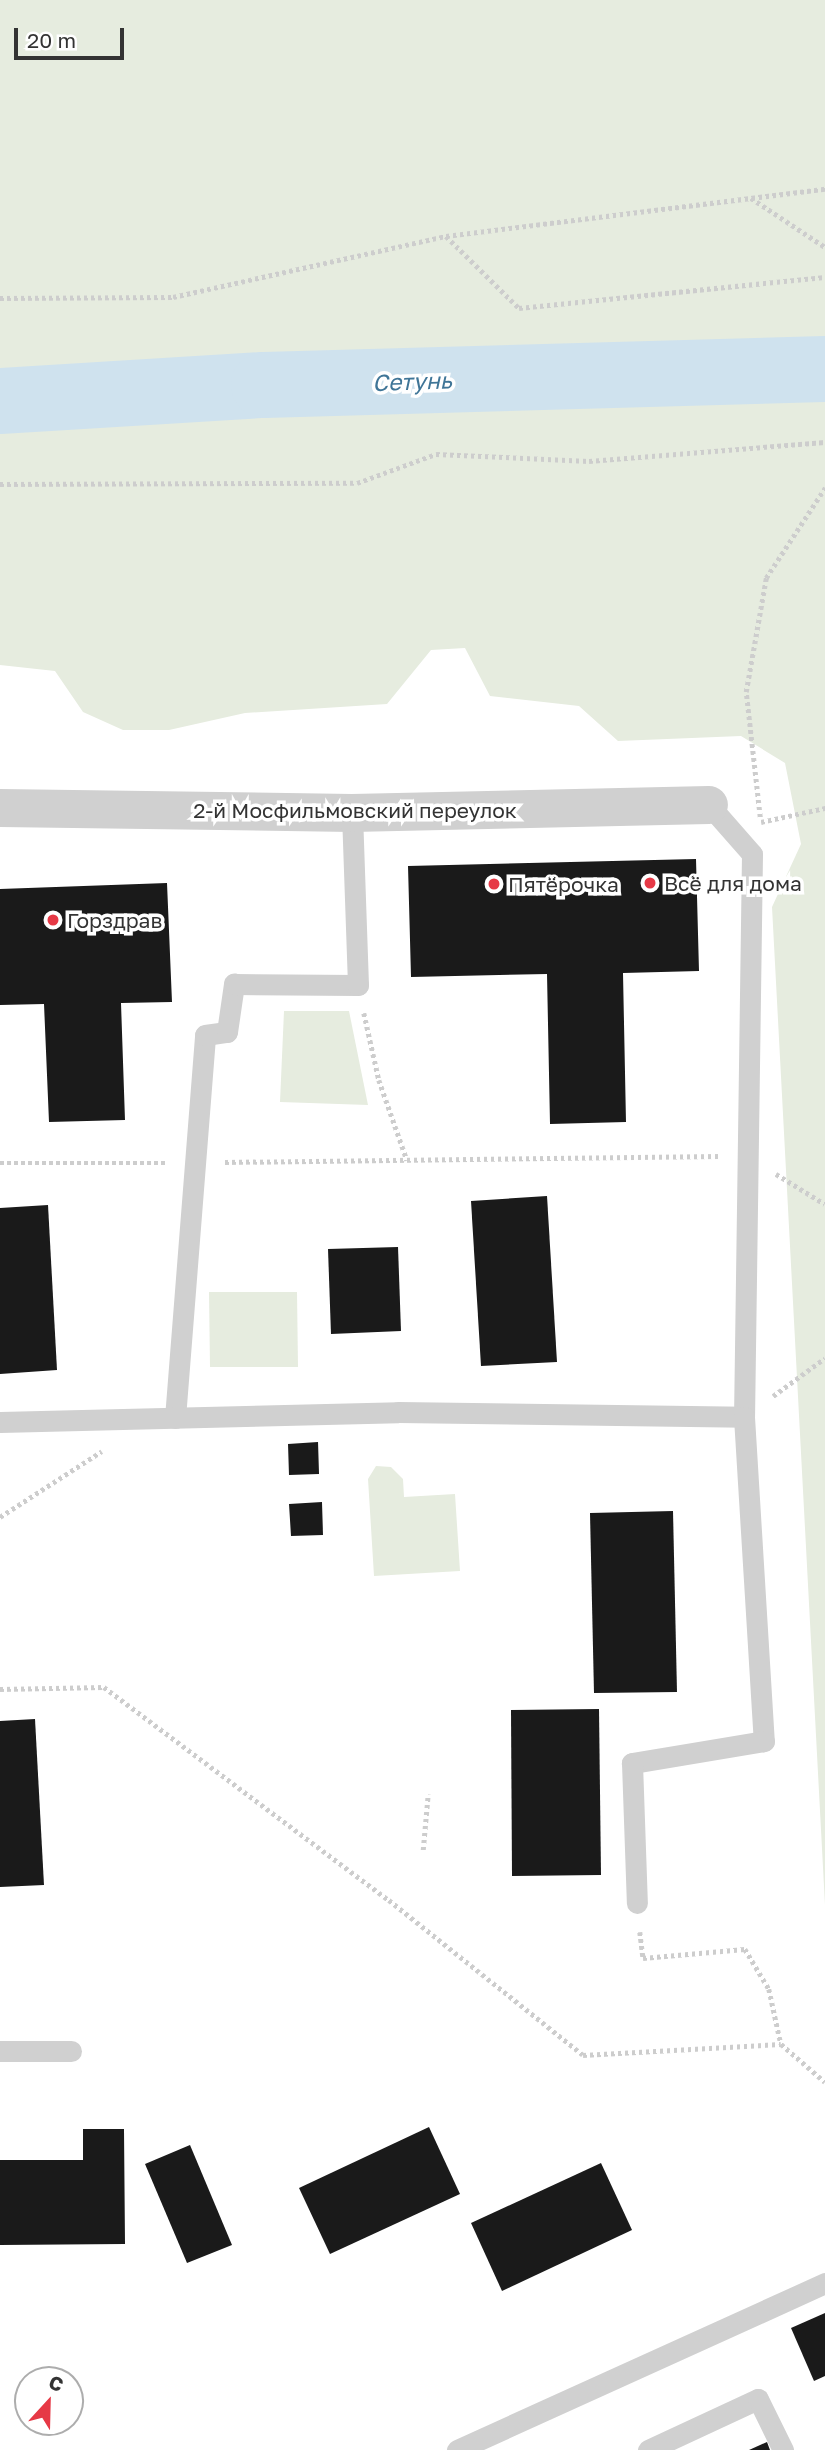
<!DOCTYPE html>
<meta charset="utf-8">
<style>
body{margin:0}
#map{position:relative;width:825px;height:2450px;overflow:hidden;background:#fff;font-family:"Golos Text",sans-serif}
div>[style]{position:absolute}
.green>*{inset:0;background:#e6ecdf}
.river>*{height:66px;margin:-33px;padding:0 33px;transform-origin:33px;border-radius:33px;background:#cfe2ee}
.building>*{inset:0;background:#1a1a1a}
.path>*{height:4.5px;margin-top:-2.25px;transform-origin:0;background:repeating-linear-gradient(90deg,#cdcdcd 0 3.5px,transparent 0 7px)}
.service>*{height:21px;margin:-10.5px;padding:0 10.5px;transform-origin:10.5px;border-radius:10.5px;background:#d0d0d0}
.minor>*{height:38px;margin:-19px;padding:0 19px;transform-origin:19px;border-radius:19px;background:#d0d0d0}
.dots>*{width:19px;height:19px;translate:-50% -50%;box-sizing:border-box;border:4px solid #fff;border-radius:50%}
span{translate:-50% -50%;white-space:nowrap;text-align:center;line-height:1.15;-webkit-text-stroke:7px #fff;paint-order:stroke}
.street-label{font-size:21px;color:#333}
.poi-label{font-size:21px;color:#333}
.left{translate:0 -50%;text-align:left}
.water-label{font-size:23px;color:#3f7597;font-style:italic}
.north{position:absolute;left:14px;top:2366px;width:70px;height:70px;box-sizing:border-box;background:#fff;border:2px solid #adadad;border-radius:50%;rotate:22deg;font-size:19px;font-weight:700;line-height:28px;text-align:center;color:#333}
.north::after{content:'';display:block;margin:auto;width:24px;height:32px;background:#e63946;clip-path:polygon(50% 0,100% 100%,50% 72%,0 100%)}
.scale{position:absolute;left:14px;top:28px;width:110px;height:32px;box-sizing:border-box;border:4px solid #333;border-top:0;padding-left:9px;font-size:21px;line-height:24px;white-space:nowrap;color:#333;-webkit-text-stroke:5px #fff;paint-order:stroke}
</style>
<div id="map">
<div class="green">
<div style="clip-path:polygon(0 0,825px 0,825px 1905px,772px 907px,801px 844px,785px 763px,741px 736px,618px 741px,579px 706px,490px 696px,465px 648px,431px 650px,387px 704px,245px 713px,169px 730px,123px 730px,83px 712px,55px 671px,0 665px)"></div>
<div style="clip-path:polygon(284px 1011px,349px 1011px,368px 1105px,280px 1102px)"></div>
<div style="clip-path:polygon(209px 1292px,297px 1292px,298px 1367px,210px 1367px)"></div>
<div style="clip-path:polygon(376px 1466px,391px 1467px,403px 1479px,404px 1497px,455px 1494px,460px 1571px,374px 1576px,368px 1479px)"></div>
</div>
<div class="river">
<div style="left:0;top:401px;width:264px;rotate:-3.5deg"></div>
<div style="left:264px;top:385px;width:561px;rotate:-1.63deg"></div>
</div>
<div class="building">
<div style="clip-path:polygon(696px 859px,699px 971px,623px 973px,626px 1122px,550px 1124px,547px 974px,411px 977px,408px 866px)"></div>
<div style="clip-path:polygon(167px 883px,172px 1002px,121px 1003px,125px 1120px,49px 1122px,44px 1004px,0 1005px,0 889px)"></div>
<div style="clip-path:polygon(547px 1196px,557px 1362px,481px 1366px,471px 1201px)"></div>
<div style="clip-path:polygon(48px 1205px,57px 1370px,0 1374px,0 1208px)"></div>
<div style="clip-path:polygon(398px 1247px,401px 1331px,331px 1334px,328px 1249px)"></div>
<div style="clip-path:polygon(318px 1442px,319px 1474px,289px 1475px,288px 1444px)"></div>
<div style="clip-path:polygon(322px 1502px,323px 1535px,291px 1536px,289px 1504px)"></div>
<div style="clip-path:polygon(673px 1511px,677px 1692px,594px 1693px,590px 1513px)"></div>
<div style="clip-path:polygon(599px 1709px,601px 1875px,512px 1876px,511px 1710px)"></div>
<div style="clip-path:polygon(35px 1719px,44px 1885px,0 1887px,0 1721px)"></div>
<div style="clip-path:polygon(429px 2127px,460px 2194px,330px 2254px,299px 2188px)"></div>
<div style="clip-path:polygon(83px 2129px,124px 2129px,125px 2244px,0 2245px,0 2160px,83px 2160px)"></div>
<div style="clip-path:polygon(190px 2145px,232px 2245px,187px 2263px,145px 2164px)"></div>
<div style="clip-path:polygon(601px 2163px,632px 2230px,502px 2291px,471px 2223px)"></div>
<div style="clip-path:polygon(825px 2313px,825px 2376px,814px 2381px,791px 2328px)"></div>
<div style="clip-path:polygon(767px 2442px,770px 2450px,749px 2450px)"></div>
</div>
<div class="path">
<div style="left:751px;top:198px;width:89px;rotate:33.5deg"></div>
<div style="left:446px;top:236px;width:103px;rotate:44.6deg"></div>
<div style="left:519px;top:308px;width:308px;rotate:-5.8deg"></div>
<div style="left:0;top:298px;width:173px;rotate:-0.3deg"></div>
<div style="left:173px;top:297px;width:280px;rotate:-12.6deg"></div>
<div style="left:446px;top:236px;width:382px;rotate:-7.1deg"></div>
<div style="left:0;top:484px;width:357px;rotate:-0.2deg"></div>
<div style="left:357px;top:483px;width:84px;rotate:-20.2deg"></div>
<div style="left:436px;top:454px;width:153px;rotate:2.6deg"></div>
<div style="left:589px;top:461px;width:237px;rotate:-4.6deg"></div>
<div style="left:760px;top:817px;width:126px;rotate:-96.4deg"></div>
<div style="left:746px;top:692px;width:116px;rotate:-80deg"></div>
<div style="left:766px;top:578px;width:108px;rotate:-56.8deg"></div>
<div style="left:761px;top:822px;width:66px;rotate:-12.3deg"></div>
<div style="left:364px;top:1013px;width:69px;rotate:77.4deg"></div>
<div style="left:379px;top:1080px;width:85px;rotate:70.7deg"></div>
<div style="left:225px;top:1162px;width:495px;rotate:-0.7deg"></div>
<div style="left:0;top:1163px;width:167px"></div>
<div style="left:776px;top:1174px;width:57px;rotate:31.5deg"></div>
<div style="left:773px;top:1396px;width:64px;rotate:-36.2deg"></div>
<div style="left:0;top:1517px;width:121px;rotate:-32.9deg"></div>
<div style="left:0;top:1689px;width:104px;rotate:-1.1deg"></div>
<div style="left:104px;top:1687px;width:356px;rotate:36.8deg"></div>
<div style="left:389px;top:1900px;width:248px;rotate:38.6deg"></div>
<div style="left:583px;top:2055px;width:198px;rotate:-3.2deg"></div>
<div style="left:781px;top:2044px;width:58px;rotate:40.8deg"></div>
<div style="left:423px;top:1850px;width:56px;rotate:-84.9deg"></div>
<div style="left:640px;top:1932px;width:26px;rotate:83deg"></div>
<div style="left:643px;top:1958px;width:102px;rotate:-5deg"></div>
<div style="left:745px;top:1949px;width:47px;rotate:59deg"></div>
<div style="left:769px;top:1989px;width:56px;rotate:77.7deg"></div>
</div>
<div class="service">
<div style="left:709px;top:805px;width:65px;rotate:48.7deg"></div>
<div style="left:752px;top:854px;width:563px;rotate:90.81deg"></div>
<div style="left:175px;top:1418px;width:384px;rotate:-85.5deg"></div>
<div style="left:205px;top:1035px;width:22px;rotate:-8deg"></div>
<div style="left:227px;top:1032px;width:49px;rotate:-81.7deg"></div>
<div style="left:234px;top:984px;width:124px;rotate:0.5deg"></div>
<div style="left:358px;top:985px;width:172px;rotate:-92deg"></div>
<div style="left:0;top:1422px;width:398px;rotate:-1.4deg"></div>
<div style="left:398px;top:1412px;width:346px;rotate:0.8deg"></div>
<div style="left:744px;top:1417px;width:325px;rotate:86.5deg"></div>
<div style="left:764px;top:1741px;width:134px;rotate:170.5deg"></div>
<div style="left:632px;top:1763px;width:140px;rotate:88deg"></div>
<div style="left:0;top:2051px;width:71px"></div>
<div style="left:457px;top:2450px;width:404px;rotate:-24.4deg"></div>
<div style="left:648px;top:2450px;width:121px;rotate:-24.9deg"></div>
<div style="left:758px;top:2399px;width:57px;rotate:63.9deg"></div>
</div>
<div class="minor">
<div style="left:0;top:808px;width:352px;rotate:0.8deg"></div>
<div style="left:352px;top:813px;width:357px;rotate:-1.3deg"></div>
</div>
<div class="dots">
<div style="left:650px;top:883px;background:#e63946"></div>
<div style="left:494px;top:884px;background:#e63946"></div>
<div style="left:53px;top:920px;background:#e63946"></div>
</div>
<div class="street-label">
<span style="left:355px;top:810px">2-й Мосфильмовский переулок</span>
</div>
<div class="poi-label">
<span class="left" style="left:664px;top:883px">Всё для дома</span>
<span class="left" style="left:508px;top:884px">Пятёрочка</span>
<span class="left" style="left:67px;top:920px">Горздрав</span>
</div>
<div class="water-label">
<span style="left:412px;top:381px;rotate:-2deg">Сетунь</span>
</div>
<div class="north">С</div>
<div class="scale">20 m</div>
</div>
